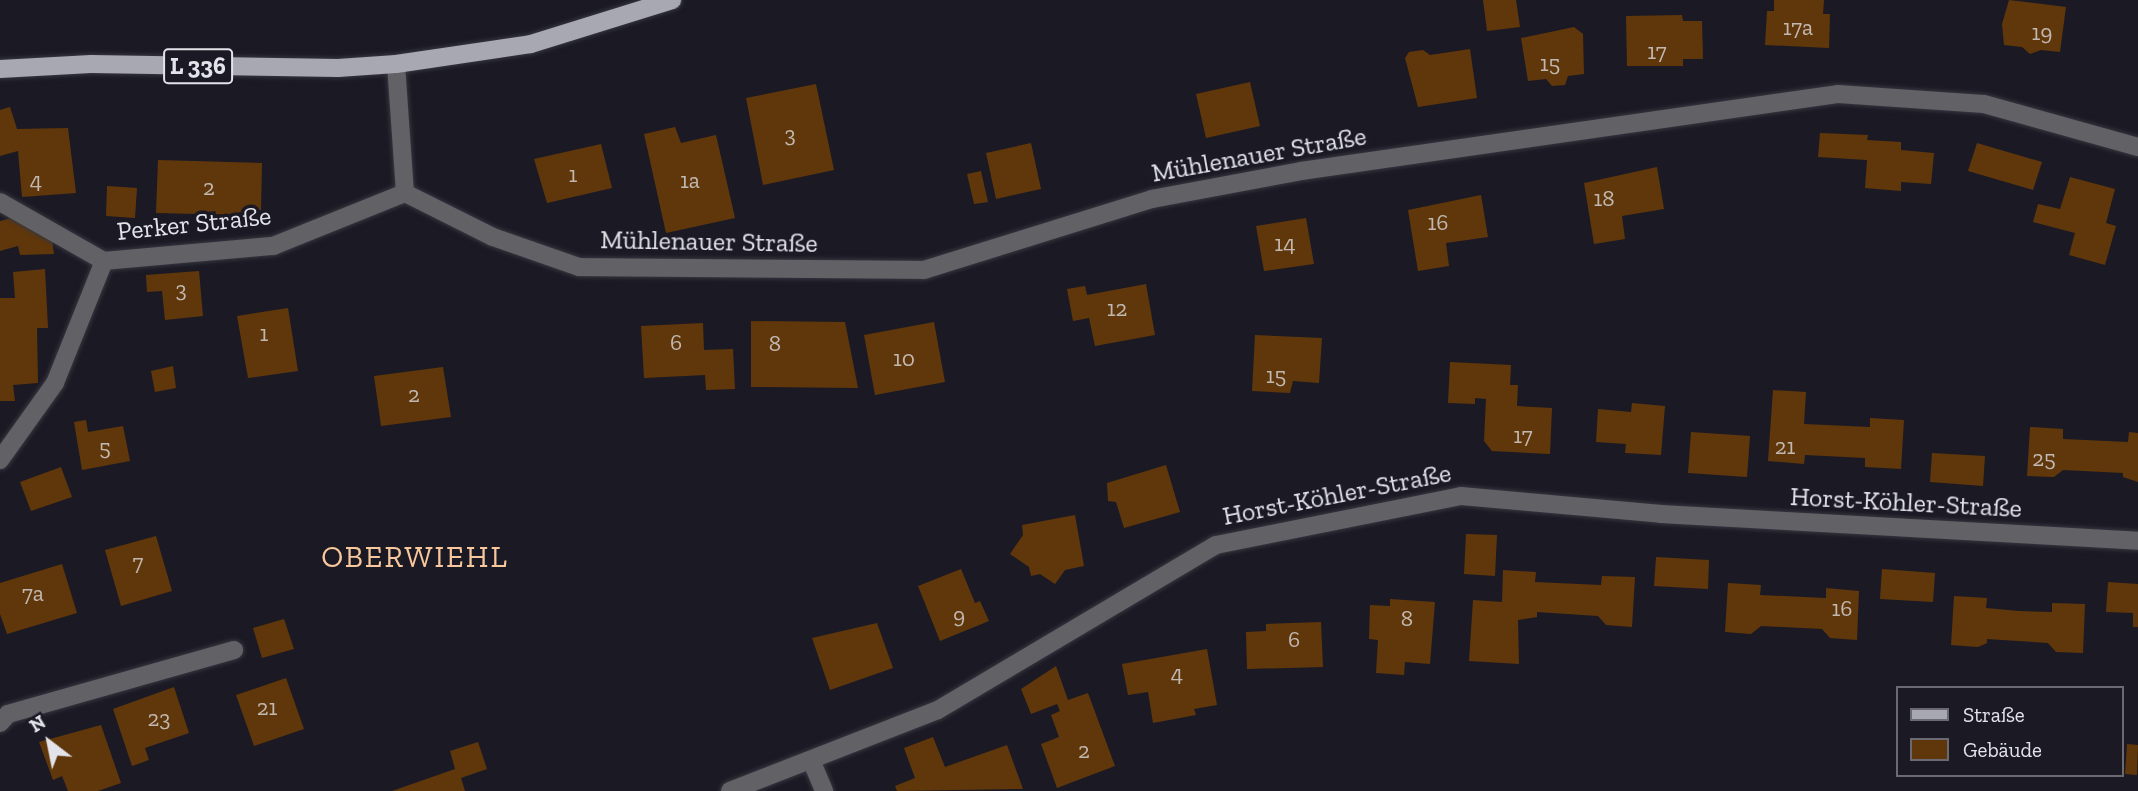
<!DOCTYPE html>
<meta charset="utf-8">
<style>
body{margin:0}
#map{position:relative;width:2138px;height:791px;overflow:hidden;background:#1b1a24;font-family:"Zilla Slab",serif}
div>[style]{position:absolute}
.building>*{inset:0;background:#60370a}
.roads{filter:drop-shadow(0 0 2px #373640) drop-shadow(0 0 2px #373640)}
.minor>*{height:18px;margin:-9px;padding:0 9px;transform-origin:9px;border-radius:9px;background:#616166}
.major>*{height:18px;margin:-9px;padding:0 9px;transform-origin:9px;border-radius:9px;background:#a8a8b3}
span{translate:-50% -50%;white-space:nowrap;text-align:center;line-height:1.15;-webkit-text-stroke:7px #1b1a24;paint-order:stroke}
.number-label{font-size:23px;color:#c2b8b2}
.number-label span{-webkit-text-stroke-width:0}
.shield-label span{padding:2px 5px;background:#1b1a24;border:2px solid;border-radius:5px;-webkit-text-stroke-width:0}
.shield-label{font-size:24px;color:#e3e3ea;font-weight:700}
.street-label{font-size:26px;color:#e3e3ea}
.quarter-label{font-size:30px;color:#f9c79c;letter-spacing:2px}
.legend{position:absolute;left:1896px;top:686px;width:228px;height:91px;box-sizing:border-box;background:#1b1a24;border:2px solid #6b6a73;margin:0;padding:9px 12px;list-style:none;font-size:21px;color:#e3e3ea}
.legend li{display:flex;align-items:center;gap:14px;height:35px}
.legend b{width:35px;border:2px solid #6b6a73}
.north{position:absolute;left:14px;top:707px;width:70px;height:70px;-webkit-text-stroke:5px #1b1a24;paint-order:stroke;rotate:328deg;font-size:19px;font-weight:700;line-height:28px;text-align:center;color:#e3e3ea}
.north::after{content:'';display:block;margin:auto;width:24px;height:32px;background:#e3e3ea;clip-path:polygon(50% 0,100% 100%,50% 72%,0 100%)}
</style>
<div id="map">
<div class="building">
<div style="clip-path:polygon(1483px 0,1516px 0,1520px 27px,1487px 31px)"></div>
<div style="clip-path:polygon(1774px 0,1824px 0,1823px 14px,1830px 14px,1829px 48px,1765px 45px,1767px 11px,1774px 11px)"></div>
<div style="clip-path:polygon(2009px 0,2066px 7px,2060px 52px,2041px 50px,2030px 54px,2022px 47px,2004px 45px,2002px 24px)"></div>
<div style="clip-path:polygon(1682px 15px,1683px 21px,1702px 21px,1703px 59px,1683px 59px,1683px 66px,1627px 66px,1626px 16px)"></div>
<div style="clip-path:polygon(1574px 27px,1583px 34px,1584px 74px,1568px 76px,1565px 85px,1552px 86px,1546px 79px,1528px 81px,1521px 38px)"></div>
<div style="clip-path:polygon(1470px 49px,1477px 98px,1418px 107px,1405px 58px,1409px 52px,1423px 50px,1430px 55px)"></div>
<div style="clip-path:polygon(1250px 82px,1260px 126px,1206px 138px,1196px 94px)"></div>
<div style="clip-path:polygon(816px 84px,834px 170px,763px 185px,746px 98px)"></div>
<div style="clip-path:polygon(10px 107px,17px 129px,68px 128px,76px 193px,22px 197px,18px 151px,0 156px,0 110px)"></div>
<div style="clip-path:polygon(675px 127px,681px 143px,716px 135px,735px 218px,666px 233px,644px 134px)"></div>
<div style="clip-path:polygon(1820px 133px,1868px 135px,1867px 140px,1901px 142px,1901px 150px,1934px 153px,1931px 184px,1901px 182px,1901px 191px,1865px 188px,1867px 160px,1818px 157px)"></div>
<div style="clip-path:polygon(1031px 143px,1041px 189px,996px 199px,986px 153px)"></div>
<div style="clip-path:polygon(1977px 143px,2042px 162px,2033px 190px,1968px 171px)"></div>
<div style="clip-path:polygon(601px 144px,612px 188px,547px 203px,534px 159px)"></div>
<div style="clip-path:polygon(158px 160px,262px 163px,261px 210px,240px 215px,156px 213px)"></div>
<div style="clip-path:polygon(1657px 167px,1664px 209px,1622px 216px,1625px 239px,1594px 244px,1584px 183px)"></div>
<div style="clip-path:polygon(981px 171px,988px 202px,974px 204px,967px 174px)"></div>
<div style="clip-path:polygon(2070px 177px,2115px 189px,2106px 223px,2116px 226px,2105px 265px,2069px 255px,2075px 233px,2033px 222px,2038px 204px,2060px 209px)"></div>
<div style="clip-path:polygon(107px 186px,137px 188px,135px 218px,106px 216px)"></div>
<div style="clip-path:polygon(1481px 195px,1488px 237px,1446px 243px,1449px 266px,1418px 271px,1408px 210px)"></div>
<div style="clip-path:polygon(11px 218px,52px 240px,54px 254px,20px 255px,18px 246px,0 251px,0 221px)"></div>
<div style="clip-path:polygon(1306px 218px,1314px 264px,1264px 271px,1256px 226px)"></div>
<div style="clip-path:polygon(45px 269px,48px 328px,37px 328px,38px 383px,13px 385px,15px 401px,0 401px,0 298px,15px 298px,13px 272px)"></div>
<div style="clip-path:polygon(199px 271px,203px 316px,165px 320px,162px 291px,147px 292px,146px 275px)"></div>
<div style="clip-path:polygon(1146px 284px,1155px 335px,1095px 346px,1089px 318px,1073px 321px,1067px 289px,1085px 286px,1087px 295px)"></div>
<div style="clip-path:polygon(288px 308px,298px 371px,248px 378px,237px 316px)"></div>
<div style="clip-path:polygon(751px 321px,845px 322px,858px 388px,751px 387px)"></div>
<div style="clip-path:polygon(934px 322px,945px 382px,875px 395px,864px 335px)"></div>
<div style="clip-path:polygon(703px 323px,704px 350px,733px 349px,735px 389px,706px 390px,705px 375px,644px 378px,641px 326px)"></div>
<div style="clip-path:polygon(1255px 335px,1322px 338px,1319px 383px,1293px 381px,1290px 393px,1252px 391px)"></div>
<div style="clip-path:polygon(1450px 362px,1511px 365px,1510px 385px,1518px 385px,1517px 406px,1552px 408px,1550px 454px,1492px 451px,1484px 441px,1486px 399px,1475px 398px,1475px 404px,1448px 403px)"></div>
<div style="clip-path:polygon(173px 366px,176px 388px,155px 392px,151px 371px)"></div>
<div style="clip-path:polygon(443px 367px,451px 417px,381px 426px,374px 376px)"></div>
<div style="clip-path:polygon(1773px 390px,1806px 392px,1804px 424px,1870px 427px,1870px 418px,1904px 420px,1901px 469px,1865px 467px,1865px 458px,1805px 455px,1804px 464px,1768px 461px)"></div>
<div style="clip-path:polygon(1632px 403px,1665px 406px,1661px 455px,1625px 453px,1626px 444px,1596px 442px,1598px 409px,1631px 412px)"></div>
<div style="clip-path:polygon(86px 420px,88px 432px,123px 426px,130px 461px,82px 470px,74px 422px)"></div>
<div style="clip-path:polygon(2030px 427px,2063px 429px,2063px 439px,2128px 442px,2129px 432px,2138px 433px,2138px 482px,2123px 477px,2123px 473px,2063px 470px,2054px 477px,2027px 476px)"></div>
<div style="clip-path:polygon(1691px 432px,1750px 436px,1747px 477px,1688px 473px)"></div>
<div style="clip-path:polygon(1932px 453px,1985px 456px,1983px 486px,1930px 482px)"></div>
<div style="clip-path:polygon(1166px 465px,1180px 512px,1124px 528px,1116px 502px,1108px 501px,1107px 483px)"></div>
<div style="clip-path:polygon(61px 467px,72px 497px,31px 511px,20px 482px)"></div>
<div style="clip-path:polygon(1075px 515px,1084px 566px,1065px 570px,1055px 584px,1040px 574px,1031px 576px,1029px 567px,1010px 554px,1023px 535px,1022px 525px)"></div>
<div style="clip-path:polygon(1466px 534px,1497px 535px,1495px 576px,1464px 574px)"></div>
<div style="clip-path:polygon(156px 536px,172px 591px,121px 606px,105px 550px)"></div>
<div style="clip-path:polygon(1656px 557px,1709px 560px,1708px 589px,1654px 586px)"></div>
<div style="clip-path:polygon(62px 564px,77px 613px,7px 634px,0 614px,0 583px)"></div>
<div style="clip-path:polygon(961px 569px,975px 603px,980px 601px,989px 621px,940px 641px,918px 586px)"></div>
<div style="clip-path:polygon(1882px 569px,1935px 573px,1933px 602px,1880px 599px)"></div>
<div style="clip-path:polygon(1503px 570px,1536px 572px,1535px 582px,1601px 585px,1602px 576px,1635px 577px,1632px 627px,1606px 625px,1598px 616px,1537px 612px,1537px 617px,1518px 620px,1519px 664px,1469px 661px,1473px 600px,1502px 602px)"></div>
<div style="clip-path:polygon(2108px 582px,2138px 584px,2138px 627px,2133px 627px,2133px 613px,2106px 612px)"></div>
<div style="clip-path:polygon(1728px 583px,1761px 585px,1760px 595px,1826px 598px,1826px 588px,1859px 591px,1857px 640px,1830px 638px,1822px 629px,1761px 626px,1751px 634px,1725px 632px)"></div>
<div style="clip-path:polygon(1954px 596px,1987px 598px,1986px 608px,2019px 611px,2052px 612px,2052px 603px,2085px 604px,2083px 653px,2056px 652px,2048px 643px,1987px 639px,1987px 643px,1978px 647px,1951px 645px)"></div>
<div style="clip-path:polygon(1390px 599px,1435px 602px,1430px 664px,1405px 662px,1404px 675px,1376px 673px,1378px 640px,1369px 639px,1370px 605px,1390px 606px)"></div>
<div style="clip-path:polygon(284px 619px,294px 649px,262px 658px,253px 628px)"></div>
<div style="clip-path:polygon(1321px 622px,1323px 667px,1247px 669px,1246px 632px,1266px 631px,1266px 624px)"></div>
<div style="clip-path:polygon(877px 623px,893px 668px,830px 690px,812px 638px)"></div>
<div style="clip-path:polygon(1207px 649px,1217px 705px,1194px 709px,1196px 715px,1153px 723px,1148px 692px,1128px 695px,1122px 664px)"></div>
<div style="clip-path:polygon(1056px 666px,1068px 700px,1088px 693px,1115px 766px,1057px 788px,1041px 744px,1059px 737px,1051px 715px,1060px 711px,1057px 704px,1031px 714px,1021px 689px)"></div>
<div style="clip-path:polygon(286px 678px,304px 729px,254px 746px,236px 695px)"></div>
<div style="clip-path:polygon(174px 687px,189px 733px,145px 748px,149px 760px,132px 766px,113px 709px)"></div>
<div style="clip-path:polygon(101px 725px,121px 783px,98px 791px,68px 791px,62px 776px,53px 780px,39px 742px)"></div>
<div style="clip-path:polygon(933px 737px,945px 767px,1007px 745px,1023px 789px,897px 791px,895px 786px,915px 778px,904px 748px)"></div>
<div style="clip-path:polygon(478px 742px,487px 769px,461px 778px,465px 791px,392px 791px,455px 769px,450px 751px)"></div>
<div style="clip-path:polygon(2127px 744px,2138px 745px,2137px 775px,2125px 774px)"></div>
</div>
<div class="roads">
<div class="minor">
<div style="left:405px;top:193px;width:98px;rotate:26.6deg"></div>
<div style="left:493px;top:237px;width:91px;rotate:19.2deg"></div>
<div style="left:579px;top:267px;width:345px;rotate:0.5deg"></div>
<div style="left:924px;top:270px;width:239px;rotate:-17.3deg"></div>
<div style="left:1152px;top:199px;width:152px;rotate:-10.6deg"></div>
<div style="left:1301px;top:171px;width:542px;rotate:-8.16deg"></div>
<div style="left:1838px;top:94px;width:146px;rotate:3.9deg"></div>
<div style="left:1984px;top:104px;width:160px;rotate:15.6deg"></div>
<div style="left:0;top:202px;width:120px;rotate:29.6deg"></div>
<div style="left:0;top:460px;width:95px;rotate:-54.5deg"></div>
<div style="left:55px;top:383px;width:131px;rotate:-68.1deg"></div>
<div style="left:104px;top:261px;width:170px;rotate:-5.1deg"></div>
<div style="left:273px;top:246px;width:142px;rotate:-21.9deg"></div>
<div style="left:405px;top:193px;width:129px;rotate:-94deg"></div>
<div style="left:0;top:723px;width:12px;rotate:-48deg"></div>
<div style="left:8px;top:714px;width:235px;rotate:-15.8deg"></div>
<div style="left:811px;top:760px;width:34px;rotate:67deg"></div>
<div style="left:730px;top:791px;width:223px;rotate:-21.3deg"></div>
<div style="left:938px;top:710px;width:323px;rotate:-30.7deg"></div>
<div style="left:1216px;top:545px;width:250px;rotate:-11.3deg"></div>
<div style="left:1461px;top:496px;width:201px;rotate:5.1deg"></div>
<div style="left:1661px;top:514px;width:478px;rotate:3.2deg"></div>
</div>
<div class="major">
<div style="left:0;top:69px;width:91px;rotate:-3.1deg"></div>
<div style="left:91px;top:64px;width:247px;rotate:0.9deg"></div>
<div style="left:338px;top:68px;width:58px;rotate:-3.9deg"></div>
<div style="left:396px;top:64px;width:136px;rotate:-8.4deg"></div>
<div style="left:531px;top:44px;width:148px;rotate:-17.3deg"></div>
</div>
</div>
<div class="number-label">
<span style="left:1798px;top:27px">17a</span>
<span style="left:2042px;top:32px">19</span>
<span style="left:1657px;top:51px">17</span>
<span style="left:1550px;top:63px">15</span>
<span style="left:790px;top:134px">3</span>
<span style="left:573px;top:174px">1</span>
<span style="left:36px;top:180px">4</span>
<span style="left:690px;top:180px">1a</span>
<span style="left:209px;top:187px">2</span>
<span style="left:1604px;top:198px">18</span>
<span style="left:1438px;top:222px">16</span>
<span style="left:1285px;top:243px">14</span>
<span style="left:181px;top:289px">3</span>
<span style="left:1117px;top:308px">12</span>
<span style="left:264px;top:333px">1</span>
<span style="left:676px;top:342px">6</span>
<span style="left:775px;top:343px">8</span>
<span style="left:904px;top:358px">10</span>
<span style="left:1276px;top:375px">15</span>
<span style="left:414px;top:394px">2</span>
<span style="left:1523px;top:435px">17</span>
<span style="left:1785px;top:446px">21</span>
<span style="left:105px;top:447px">5</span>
<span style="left:2044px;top:458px">25</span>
<span style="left:138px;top:562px">7</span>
<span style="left:33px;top:593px">7a</span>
<span style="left:1842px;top:608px">16</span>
<span style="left:959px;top:615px">9</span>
<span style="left:1407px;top:618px">8</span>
<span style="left:1294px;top:639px">6</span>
<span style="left:1177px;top:673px">4</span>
<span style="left:267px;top:707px">21</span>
<span style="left:159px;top:718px">23</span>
<span style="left:1084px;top:750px">2</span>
</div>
<div class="shield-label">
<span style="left:198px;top:66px">L 336</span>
</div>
<div class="street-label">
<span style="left:1259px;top:155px;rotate:-10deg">Mühlenauer Straße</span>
<span style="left:194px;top:224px;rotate:-6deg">Perker Straße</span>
<span style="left:709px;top:242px;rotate:1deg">Mühlenauer Straße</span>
<span style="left:1337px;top:495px;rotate:-11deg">Horst-Köhler-Straße</span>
<span style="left:1906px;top:503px;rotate:3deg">Horst-Köhler-Straße</span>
</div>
<div class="quarter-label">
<span style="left:415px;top:557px">OBERWIEHL</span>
</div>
<ul class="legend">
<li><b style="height:9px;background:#a8a8b3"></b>Straße</li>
<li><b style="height:19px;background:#60370a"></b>Gebäude</li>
</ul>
<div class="north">N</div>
</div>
